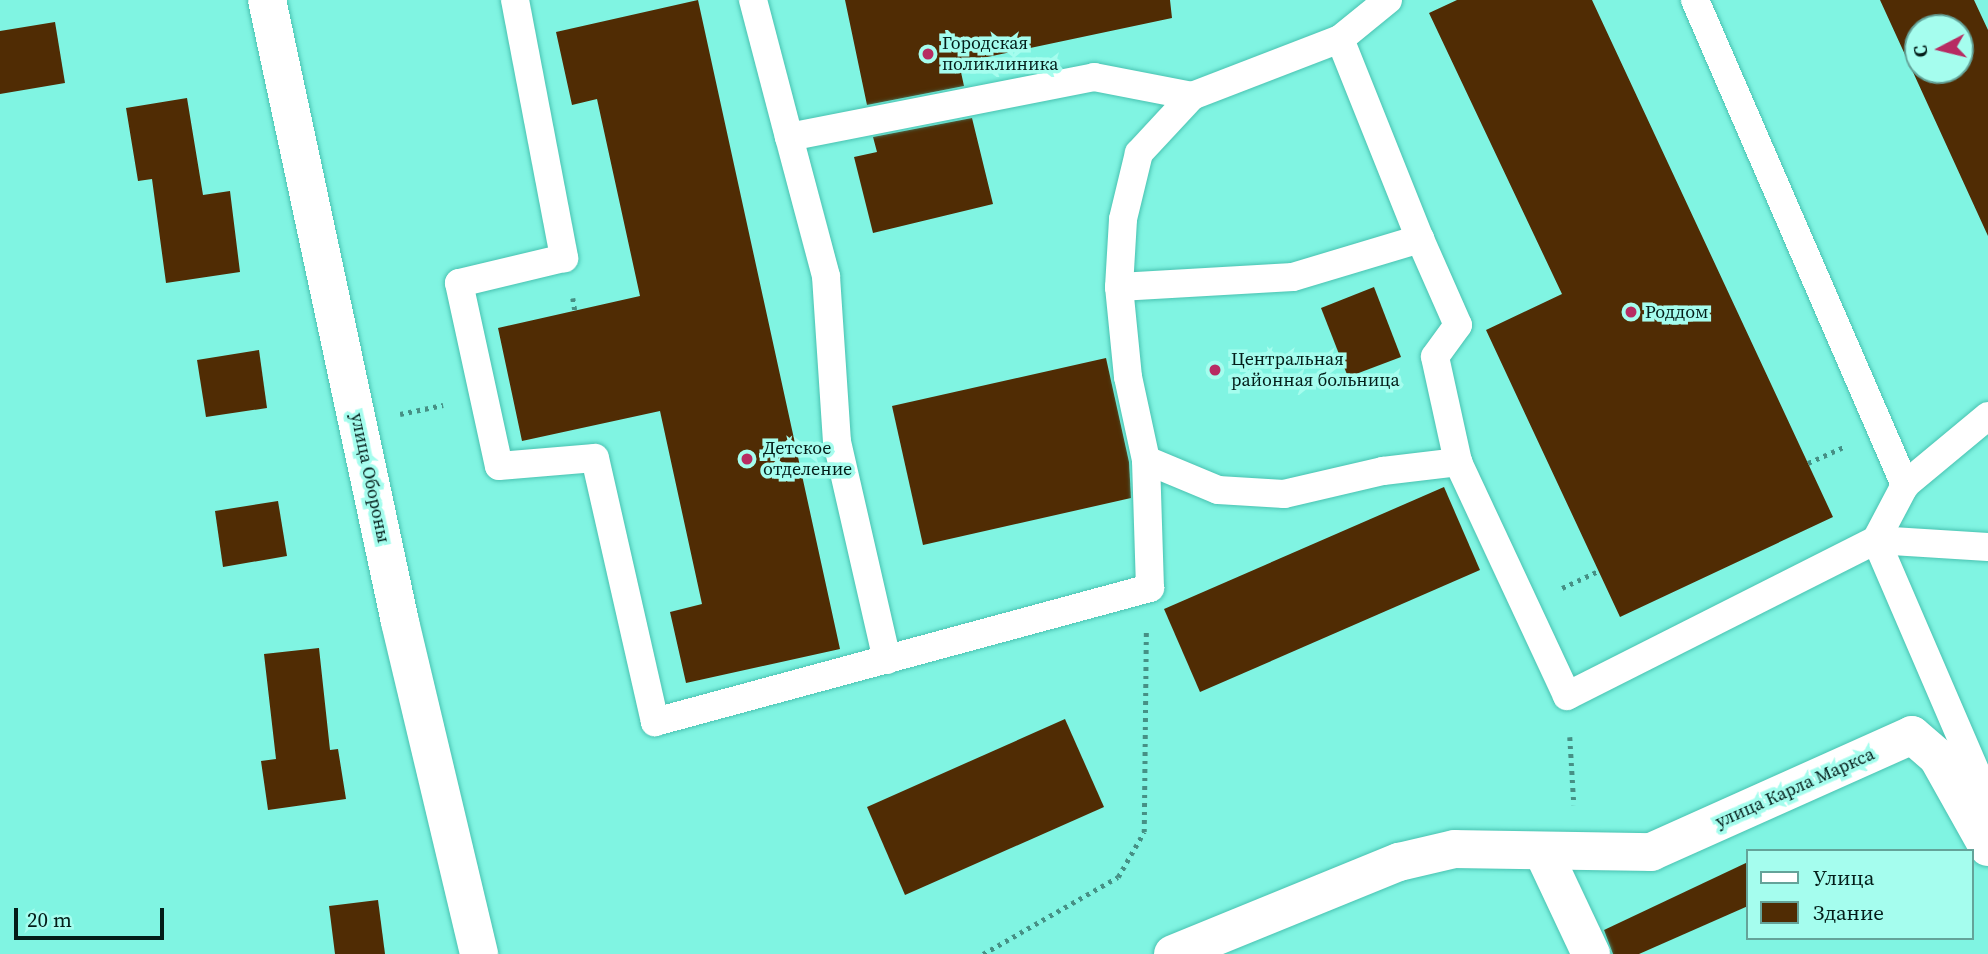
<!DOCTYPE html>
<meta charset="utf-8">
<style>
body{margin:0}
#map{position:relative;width:1988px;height:954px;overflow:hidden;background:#80f4e2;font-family:"Source Serif 4",serif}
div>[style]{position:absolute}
.building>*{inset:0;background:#502c04}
.path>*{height:4.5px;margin-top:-2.25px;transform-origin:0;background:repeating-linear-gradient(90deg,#469085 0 3.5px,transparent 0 8.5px)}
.roads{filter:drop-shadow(0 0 2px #49c2b1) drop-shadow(0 0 2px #49c2b1)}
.lane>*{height:28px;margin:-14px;padding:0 14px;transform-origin:14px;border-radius:14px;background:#fff}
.street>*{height:38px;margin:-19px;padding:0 19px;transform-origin:19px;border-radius:19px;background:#fff}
.dots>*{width:19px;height:19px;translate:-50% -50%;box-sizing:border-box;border:4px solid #a5fdee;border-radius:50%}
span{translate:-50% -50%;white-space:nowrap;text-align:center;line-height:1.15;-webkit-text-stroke:7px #a5fdee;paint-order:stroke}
.poi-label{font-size:18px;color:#031d19}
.left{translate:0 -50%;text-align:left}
.street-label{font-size:18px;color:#031d19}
.legend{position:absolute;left:1746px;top:849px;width:228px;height:91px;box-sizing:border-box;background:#a5fdee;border:2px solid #64a399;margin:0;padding:9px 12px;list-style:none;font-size:21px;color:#031d19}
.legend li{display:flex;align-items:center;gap:14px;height:35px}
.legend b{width:35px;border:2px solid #64a399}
.north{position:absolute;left:1904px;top:14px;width:70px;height:70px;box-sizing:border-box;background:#a5fdee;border:2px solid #64a399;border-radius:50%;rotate:263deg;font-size:19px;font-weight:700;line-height:28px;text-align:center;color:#031d19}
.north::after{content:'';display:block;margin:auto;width:24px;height:32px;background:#b72b62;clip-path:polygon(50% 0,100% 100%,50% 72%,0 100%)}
.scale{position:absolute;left:14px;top:908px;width:150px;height:32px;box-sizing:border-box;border:4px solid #031d19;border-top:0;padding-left:9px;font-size:21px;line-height:24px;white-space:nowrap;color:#031d19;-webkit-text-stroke:5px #a5fdee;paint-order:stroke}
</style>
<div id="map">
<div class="building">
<div style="clip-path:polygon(698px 0,840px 649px,686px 683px,670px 612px,702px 604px,660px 411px,522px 441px,498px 328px,640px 296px,597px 99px,572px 105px,556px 32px)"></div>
<div style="clip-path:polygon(845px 0,1170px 0,1172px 18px,959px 63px,964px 86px,867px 105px)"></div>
<div style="clip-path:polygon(1457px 0,1592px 0,1833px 517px,1620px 617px,1486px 330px,1562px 294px,1429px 13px)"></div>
<div style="clip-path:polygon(evenodd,1880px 0,1974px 0,1988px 30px,1988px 236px,1880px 0,1918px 28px,1960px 28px,1960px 70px,1918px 70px,1918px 28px)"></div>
<div style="clip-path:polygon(55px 22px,65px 83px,0 94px,0 31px)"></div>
<div style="clip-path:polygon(187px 98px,203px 195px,230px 191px,240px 272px,166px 283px,152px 179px,138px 181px,126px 108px)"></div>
<div style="clip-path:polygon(972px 118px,993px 204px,873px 233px,854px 157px,877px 152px,873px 137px)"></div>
<div style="clip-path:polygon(1374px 287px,1401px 357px,1348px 377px,1321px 308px)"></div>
<div style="clip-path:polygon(259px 350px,267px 408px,206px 417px,197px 360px)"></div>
<div style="clip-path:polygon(1106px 358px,1129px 462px,1131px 498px,923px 545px,892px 406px)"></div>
<div style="clip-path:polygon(1444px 487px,1480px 570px,1200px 692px,1164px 609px)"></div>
<div style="clip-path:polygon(278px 501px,287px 556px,223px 567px,215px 511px)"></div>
<div style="clip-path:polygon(319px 648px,330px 750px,338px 749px,346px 799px,268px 810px,261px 761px,276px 759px,264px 654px)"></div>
<div style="clip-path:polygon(1065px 719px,1104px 807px,905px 895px,867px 807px)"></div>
<div style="clip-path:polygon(1748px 862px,1748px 906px,1639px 954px,1613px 954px,1604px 930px)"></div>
<div style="clip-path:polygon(378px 900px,385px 954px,335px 954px,329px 906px)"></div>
</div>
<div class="path">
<div style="left:573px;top:298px;width:12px;rotate:81deg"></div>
<div style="left:400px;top:414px;width:44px;rotate:-11.8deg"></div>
<div style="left:1808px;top:463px;width:42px;rotate:-24.1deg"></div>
<div style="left:1562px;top:588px;width:40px;rotate:-25deg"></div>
<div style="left:1570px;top:737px;width:68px;rotate:86.6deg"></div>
<div style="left:983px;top:954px;width:155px;rotate:-29.7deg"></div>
<div style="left:1118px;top:877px;width:52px;rotate:-60deg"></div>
<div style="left:1144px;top:832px;width:201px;rotate:-89.4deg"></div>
</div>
<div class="roads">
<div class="lane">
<div style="left:515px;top:0;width:263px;rotate:79.2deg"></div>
<div style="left:564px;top:258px;width:108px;rotate:166.6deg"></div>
<div style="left:459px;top:283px;width:187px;rotate:77.7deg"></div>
<div style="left:499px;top:466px;width:96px;rotate:-4.8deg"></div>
<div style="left:595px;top:458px;width:271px;rotate:77.2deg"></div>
<div style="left:655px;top:722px;width:513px;rotate:-15.15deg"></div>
<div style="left:1150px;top:588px;width:128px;rotate:-91.8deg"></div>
<div style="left:1146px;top:460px;width:85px;rotate:-102.2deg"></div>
<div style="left:1128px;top:377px;width:90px;rotate:-95.7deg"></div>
<div style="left:1119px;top:287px;width:68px;rotate:-86.6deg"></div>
<div style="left:1123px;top:219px;width:68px;rotate:-76.4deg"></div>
<div style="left:1139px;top:153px;width:78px;rotate:-47.1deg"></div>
<div style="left:753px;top:0;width:142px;rotate:75.3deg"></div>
<div style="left:1388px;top:0;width:62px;rotate:140.9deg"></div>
<div style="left:1340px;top:39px;width:215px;rotate:68.2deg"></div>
<div style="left:1695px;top:0;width:529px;rotate:66.59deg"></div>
<div style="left:1119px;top:287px;width:174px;rotate:-3.3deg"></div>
<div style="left:1293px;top:277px;width:133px;rotate:-16.7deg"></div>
<div style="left:1420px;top:239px;width:94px;rotate:66.2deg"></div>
<div style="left:1458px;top:325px;width:39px;rotate:126deg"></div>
<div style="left:1435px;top:357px;width:107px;rotate:77.6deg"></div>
<div style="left:1458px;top:462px;width:258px;rotate:65deg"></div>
<div style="left:1567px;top:696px;width:346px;rotate:-26.8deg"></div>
<div style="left:1876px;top:540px;width:112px;rotate:3.6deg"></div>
<div style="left:1988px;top:416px;width:108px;rotate:140.3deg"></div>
<div style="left:1905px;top:485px;width:62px;rotate:117.8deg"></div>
<div style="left:1876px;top:540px;width:283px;rotate:66.7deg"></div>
<div style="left:1146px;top:460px;width:78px;rotate:22.6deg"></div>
<div style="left:1218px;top:490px;width:66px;rotate:3.5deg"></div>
<div style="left:1284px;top:494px;width:102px;rotate:-13.1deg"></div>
<div style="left:1383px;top:471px;width:76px;rotate:-6.8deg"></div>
<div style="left:887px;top:660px;width:224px;rotate:-102.9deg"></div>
<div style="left:837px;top:442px;width:166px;rotate:-93.8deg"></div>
<div style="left:826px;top:276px;width:144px;rotate:-104.9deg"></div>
<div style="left:789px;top:137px;width:311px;rotate:-11.1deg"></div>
<div style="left:1094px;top:77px;width:100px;rotate:11deg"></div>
<div style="left:1192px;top:96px;width:159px;rotate:-21.1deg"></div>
</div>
<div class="street">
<div style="left:267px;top:0;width:636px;rotate:77.93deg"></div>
<div style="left:400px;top:622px;width:341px;rotate:76.6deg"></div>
<div style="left:1543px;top:852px;width:113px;rotate:64.8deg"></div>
<div style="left:1173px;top:954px;width:244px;rotate:-22.2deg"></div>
<div style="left:1399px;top:862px;width:57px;rotate:-13.1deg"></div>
<div style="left:1455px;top:849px;width:196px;rotate:0.9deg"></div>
<div style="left:1651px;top:852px;width:286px;rotate:-24.1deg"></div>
<div style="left:1912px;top:735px;width:35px;rotate:41deg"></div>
<div style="left:1938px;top:758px;width:102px;rotate:60.7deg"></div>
</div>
</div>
<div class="dots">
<div style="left:928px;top:54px;background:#b72b62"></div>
<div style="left:1631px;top:312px;background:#b72b62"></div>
<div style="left:1215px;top:370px;background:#b72b62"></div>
<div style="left:747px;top:459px;background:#b72b62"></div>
</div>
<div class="poi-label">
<span class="left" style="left:942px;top:54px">Городская<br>поликлиника</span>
<span class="left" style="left:1645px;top:312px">Роддом</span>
<span class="left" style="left:1231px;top:370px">Центральная<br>районная больница</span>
<span class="left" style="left:763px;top:459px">Детское<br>отделение</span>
</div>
<div class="street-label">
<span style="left:370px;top:478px;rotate:78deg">улица Обороны</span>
<span style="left:1795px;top:788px;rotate:-24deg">улица Карла Маркса</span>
</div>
<ul class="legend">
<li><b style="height:9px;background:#fff"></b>Улица</li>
<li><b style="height:19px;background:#502c04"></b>Здание</li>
</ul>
<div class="north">С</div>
<div class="scale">20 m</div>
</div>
